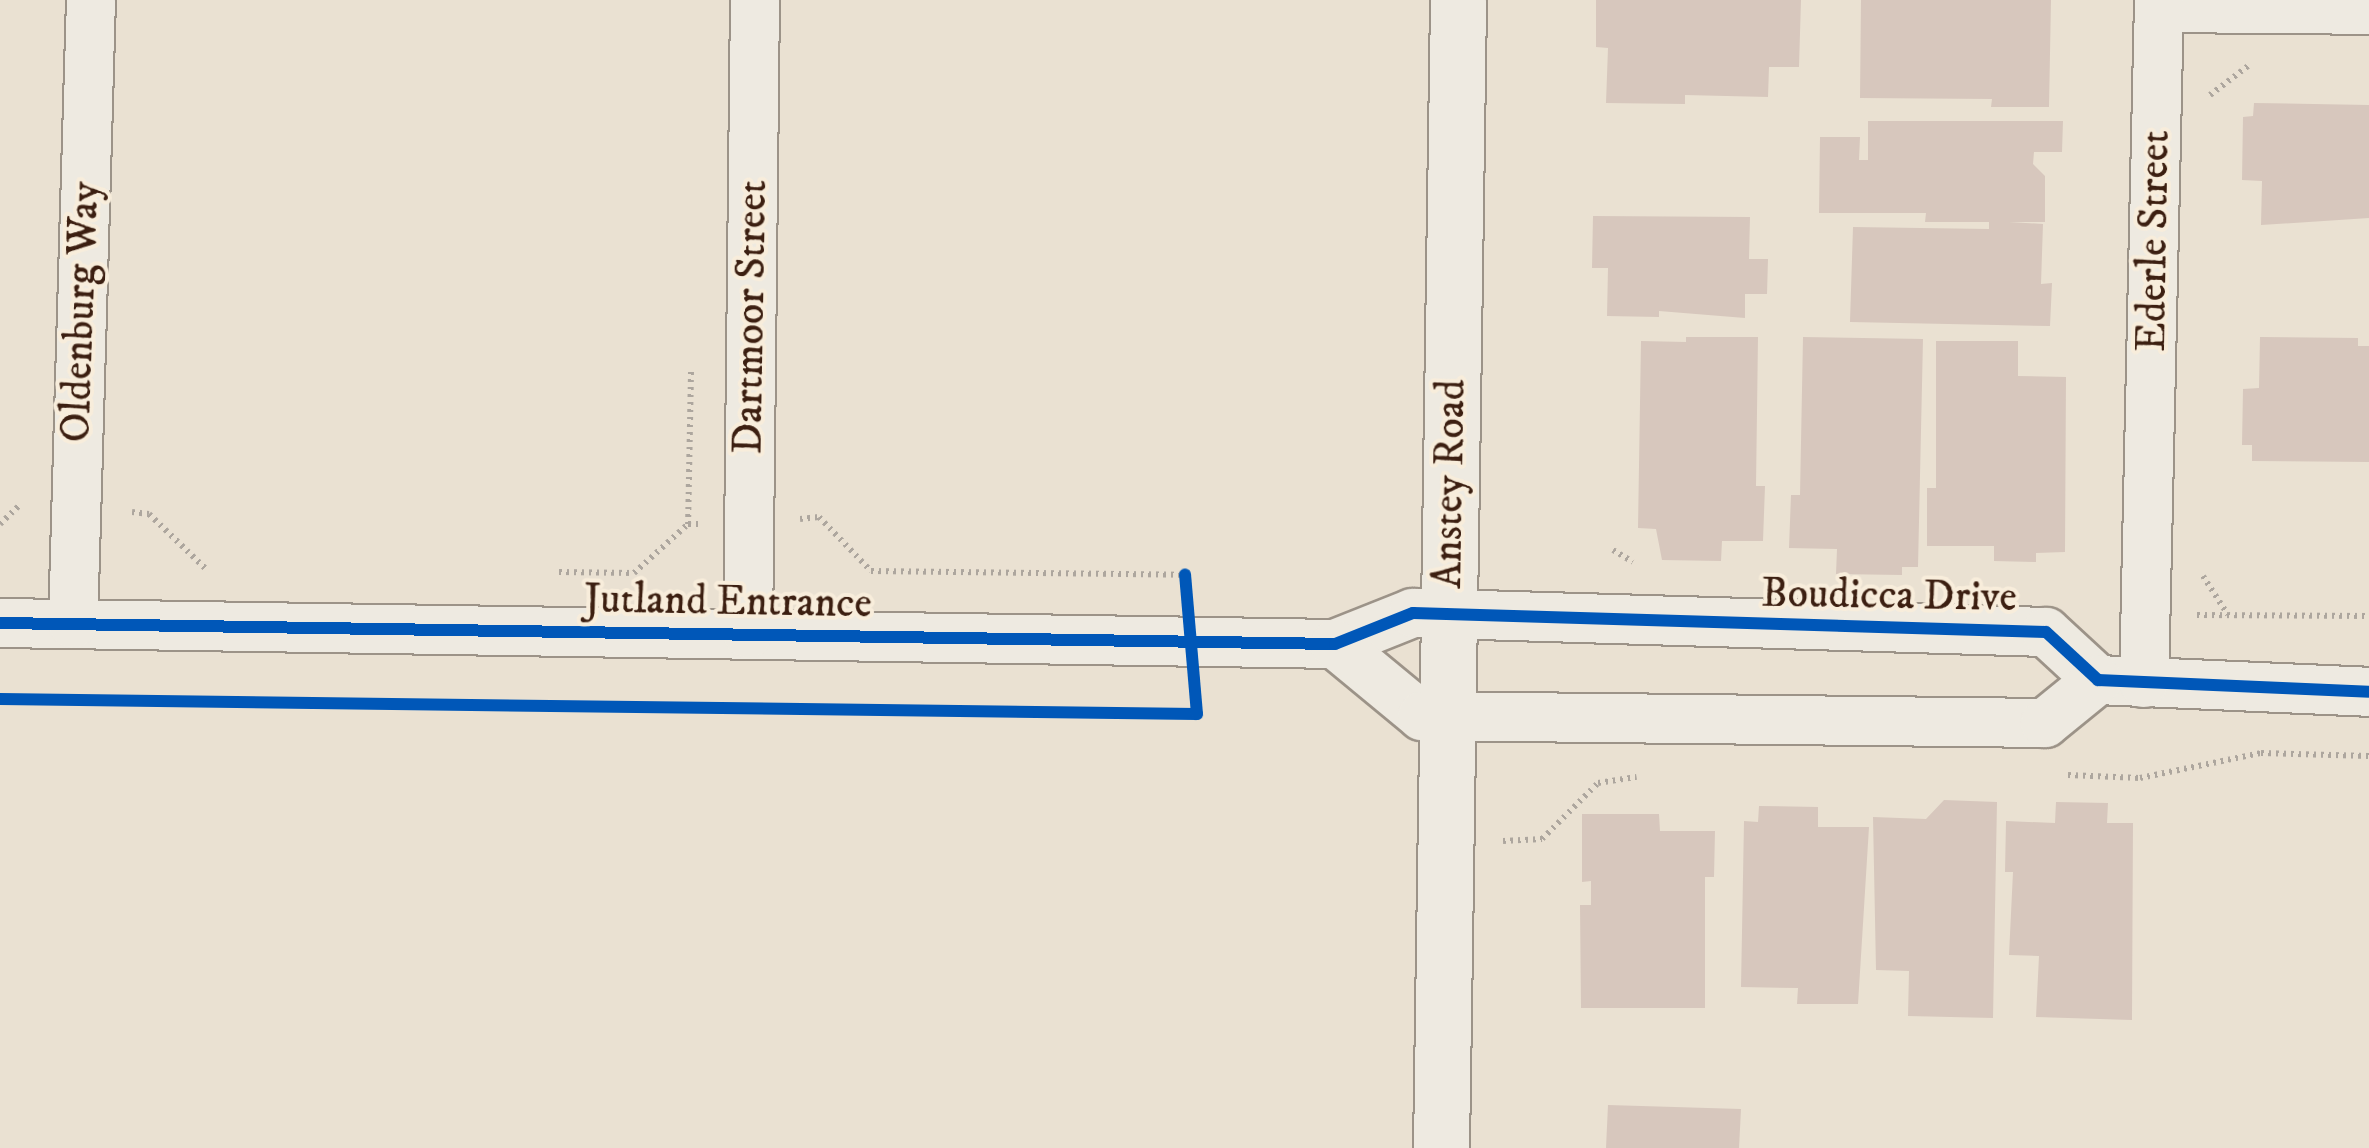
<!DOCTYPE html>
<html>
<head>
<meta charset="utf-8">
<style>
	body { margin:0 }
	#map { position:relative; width:2369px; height:1148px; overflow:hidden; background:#eae1d2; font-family:"IM FELL DW Pica",serif }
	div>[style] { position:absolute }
	.building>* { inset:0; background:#d7c7bd }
	.path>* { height:6px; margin-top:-3px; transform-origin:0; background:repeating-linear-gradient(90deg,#ada69e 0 2.5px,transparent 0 7.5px) }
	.roads { filter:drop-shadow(2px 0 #9c9388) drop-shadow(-2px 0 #9c9388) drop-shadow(0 2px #9c9388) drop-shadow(0 -2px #9c9388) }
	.minor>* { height:48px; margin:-24px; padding:0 24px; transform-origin:24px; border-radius:24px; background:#eeeae1 }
	.tertiary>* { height:55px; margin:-27.5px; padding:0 27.5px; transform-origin:27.5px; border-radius:27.5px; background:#eeeae1 }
	.cycleway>* { height:12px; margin:-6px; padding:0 6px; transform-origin:6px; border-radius:6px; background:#0057b8 }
	span { translate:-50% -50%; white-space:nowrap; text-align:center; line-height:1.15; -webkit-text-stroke:8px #f8eddb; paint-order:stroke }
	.street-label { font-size:42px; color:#3c1f11 }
</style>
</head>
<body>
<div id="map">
	<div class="building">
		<div style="clip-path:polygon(1596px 0,1801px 0,1799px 67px,1769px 67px,1768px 97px,1685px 95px,1685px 104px,1606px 103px,1608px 48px,1596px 47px)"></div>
		<div style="clip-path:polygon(1861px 0,2051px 0,2049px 107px,1991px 107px,1992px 99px,1860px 98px)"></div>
		<div style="clip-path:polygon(2254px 103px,2369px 105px,2369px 218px,2261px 225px,2262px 181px,2242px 180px,2243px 117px,2253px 116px)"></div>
		<div style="clip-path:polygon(1868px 121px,2063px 121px,2062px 152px,2034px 152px,2033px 164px,2045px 176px,2045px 222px,2009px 222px,2043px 224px,2041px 284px,2052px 283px,2050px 326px,1850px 322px,1853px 227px,1989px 229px,1989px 222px,1925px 222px,1926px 213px,1819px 213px,1820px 137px,1860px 137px,1859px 160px,1868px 160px)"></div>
		<div style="clip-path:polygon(1593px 216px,1750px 217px,1749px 259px,1768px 259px,1767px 294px,1745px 294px,1745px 318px,1659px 311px,1659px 317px,1607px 316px,1608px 268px,1592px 268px)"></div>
		<div style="clip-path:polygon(1686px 337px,1758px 337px,1756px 486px,1765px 486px,1763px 541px,1722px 541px,1721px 561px,1662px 560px,1656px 529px,1638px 528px,1641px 341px,1686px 342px)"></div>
		<div style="clip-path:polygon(1803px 337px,1923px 339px,1918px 567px,1902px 567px,1902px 575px,1836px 574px,1837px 549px,1789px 548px,1791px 495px,1800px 495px)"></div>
		<div style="clip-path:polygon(2260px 337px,2358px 338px,2358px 346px,2369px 346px,2369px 462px,2252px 461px,2252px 445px,2242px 445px,2243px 389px,2259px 388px)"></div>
		<div style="clip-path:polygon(1936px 341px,2018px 341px,2018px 376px,2066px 377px,2065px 552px,2036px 553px,2036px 562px,1994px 561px,1994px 546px,1927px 546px,1927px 488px,1936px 488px)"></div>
		<div style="clip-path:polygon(1944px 800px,1997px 802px,1993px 1018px,1908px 1016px,1909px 971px,1876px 970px,1873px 817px,1926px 819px)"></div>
		<div style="clip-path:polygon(2056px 802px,2108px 803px,2107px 823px,2133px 823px,2132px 1020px,2036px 1017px,2039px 956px,2009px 955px,2013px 872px,2005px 872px,2006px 821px,2055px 823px)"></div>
		<div style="clip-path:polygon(1759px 806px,1818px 807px,1818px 827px,1869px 827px,1858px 1004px,1797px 1004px,1798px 988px,1741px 987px,1744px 821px,1758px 822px)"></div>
		<div style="clip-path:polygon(1582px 814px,1659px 814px,1660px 831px,1715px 831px,1714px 877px,1705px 877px,1705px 1008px,1581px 1008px,1580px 905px,1591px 905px,1591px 881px,1582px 882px)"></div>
		<div style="clip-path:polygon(1608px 1105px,1741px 1109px,1739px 1148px,1606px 1148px)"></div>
	</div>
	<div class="path">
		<div style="left:2210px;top:95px;width:48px;rotate:-37.3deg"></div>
		<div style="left:691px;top:372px;width:152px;rotate:91.1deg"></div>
		<div style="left:688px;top:524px;width:10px"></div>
		<div style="left:132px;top:512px;width:17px;rotate:7deg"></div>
		<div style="left:149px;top:514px;width:81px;rotate:44deg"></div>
		<div style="left:800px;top:519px;width:19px;rotate:-6deg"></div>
		<div style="left:819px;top:517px;width:75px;rotate:46.1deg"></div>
		<div style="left:871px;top:571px;width:314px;rotate:0.7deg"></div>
		<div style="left:0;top:524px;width:29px;rotate:-44deg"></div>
		<div style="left:1613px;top:550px;width:23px;rotate:31deg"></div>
		<div style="left:559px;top:572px;width:75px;rotate:0.8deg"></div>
		<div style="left:634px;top:573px;width:73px;rotate:-42.2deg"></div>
		<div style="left:2203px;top:576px;width:46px;rotate:57.3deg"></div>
		<div style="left:2197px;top:615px;width:172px;rotate:0.3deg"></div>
		<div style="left:2068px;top:775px;width:72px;rotate:2.4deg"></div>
		<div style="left:2140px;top:778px;width:124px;rotate:-11.7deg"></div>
		<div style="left:2261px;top:753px;width:108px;rotate:1.6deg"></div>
		<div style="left:1503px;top:841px;width:39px;rotate:-3deg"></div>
		<div style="left:1542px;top:839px;width:79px;rotate:-45deg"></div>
		<div style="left:1598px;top:783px;width:39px;rotate:-9deg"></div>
	</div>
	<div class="roads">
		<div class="minor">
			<div style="left:2159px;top:8px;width:210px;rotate:0.5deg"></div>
			<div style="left:0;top:623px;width:1335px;rotate:0.9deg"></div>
			<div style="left:1335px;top:644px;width:84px;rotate:-21.7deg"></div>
			<div style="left:1413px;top:613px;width:633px;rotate:1.72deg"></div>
			<div style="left:2046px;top:632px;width:71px;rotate:42.7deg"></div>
			<div style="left:2098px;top:680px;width:271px;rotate:2.5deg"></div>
			<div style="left:73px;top:624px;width:624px;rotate:-88.35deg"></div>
			<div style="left:748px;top:634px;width:634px;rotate:-89.37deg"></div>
			<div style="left:1335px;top:644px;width:113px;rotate:39.6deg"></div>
			<div style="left:1422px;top:716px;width:623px;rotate:0.64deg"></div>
			<div style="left:2045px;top:723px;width:68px;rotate:-39.1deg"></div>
			<div style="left:2144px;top:683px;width:683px;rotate:-88.74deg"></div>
		</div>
		<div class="tertiary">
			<div style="left:1441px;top:1148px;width:1148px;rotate:-89.15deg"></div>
		</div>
	</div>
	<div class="cycleway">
		<div style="left:0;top:623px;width:1335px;rotate:0.9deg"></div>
		<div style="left:1335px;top:644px;width:84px;rotate:-21.7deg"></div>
		<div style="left:1413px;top:613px;width:633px;rotate:1.72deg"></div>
		<div style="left:2046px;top:632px;width:71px;rotate:42.7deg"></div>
		<div style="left:2098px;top:680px;width:271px;rotate:2.5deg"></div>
		<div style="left:0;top:699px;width:1197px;rotate:0.72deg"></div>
		<div style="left:1197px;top:714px;width:140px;rotate:-94.9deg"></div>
	</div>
	<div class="street-label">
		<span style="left:2154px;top:241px;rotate:-89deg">Ederle Street</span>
		<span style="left:81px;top:312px;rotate:-88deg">Oldenburg Way</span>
		<span style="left:751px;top:317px;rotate:-89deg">Dartmoor Street</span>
		<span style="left:1450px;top:484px;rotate:-89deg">Anstey Road</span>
		<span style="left:1889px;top:596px;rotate:1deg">Boudicca Drive</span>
		<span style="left:728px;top:602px;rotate:1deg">Jutland Entrance</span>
	</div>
</div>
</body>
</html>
